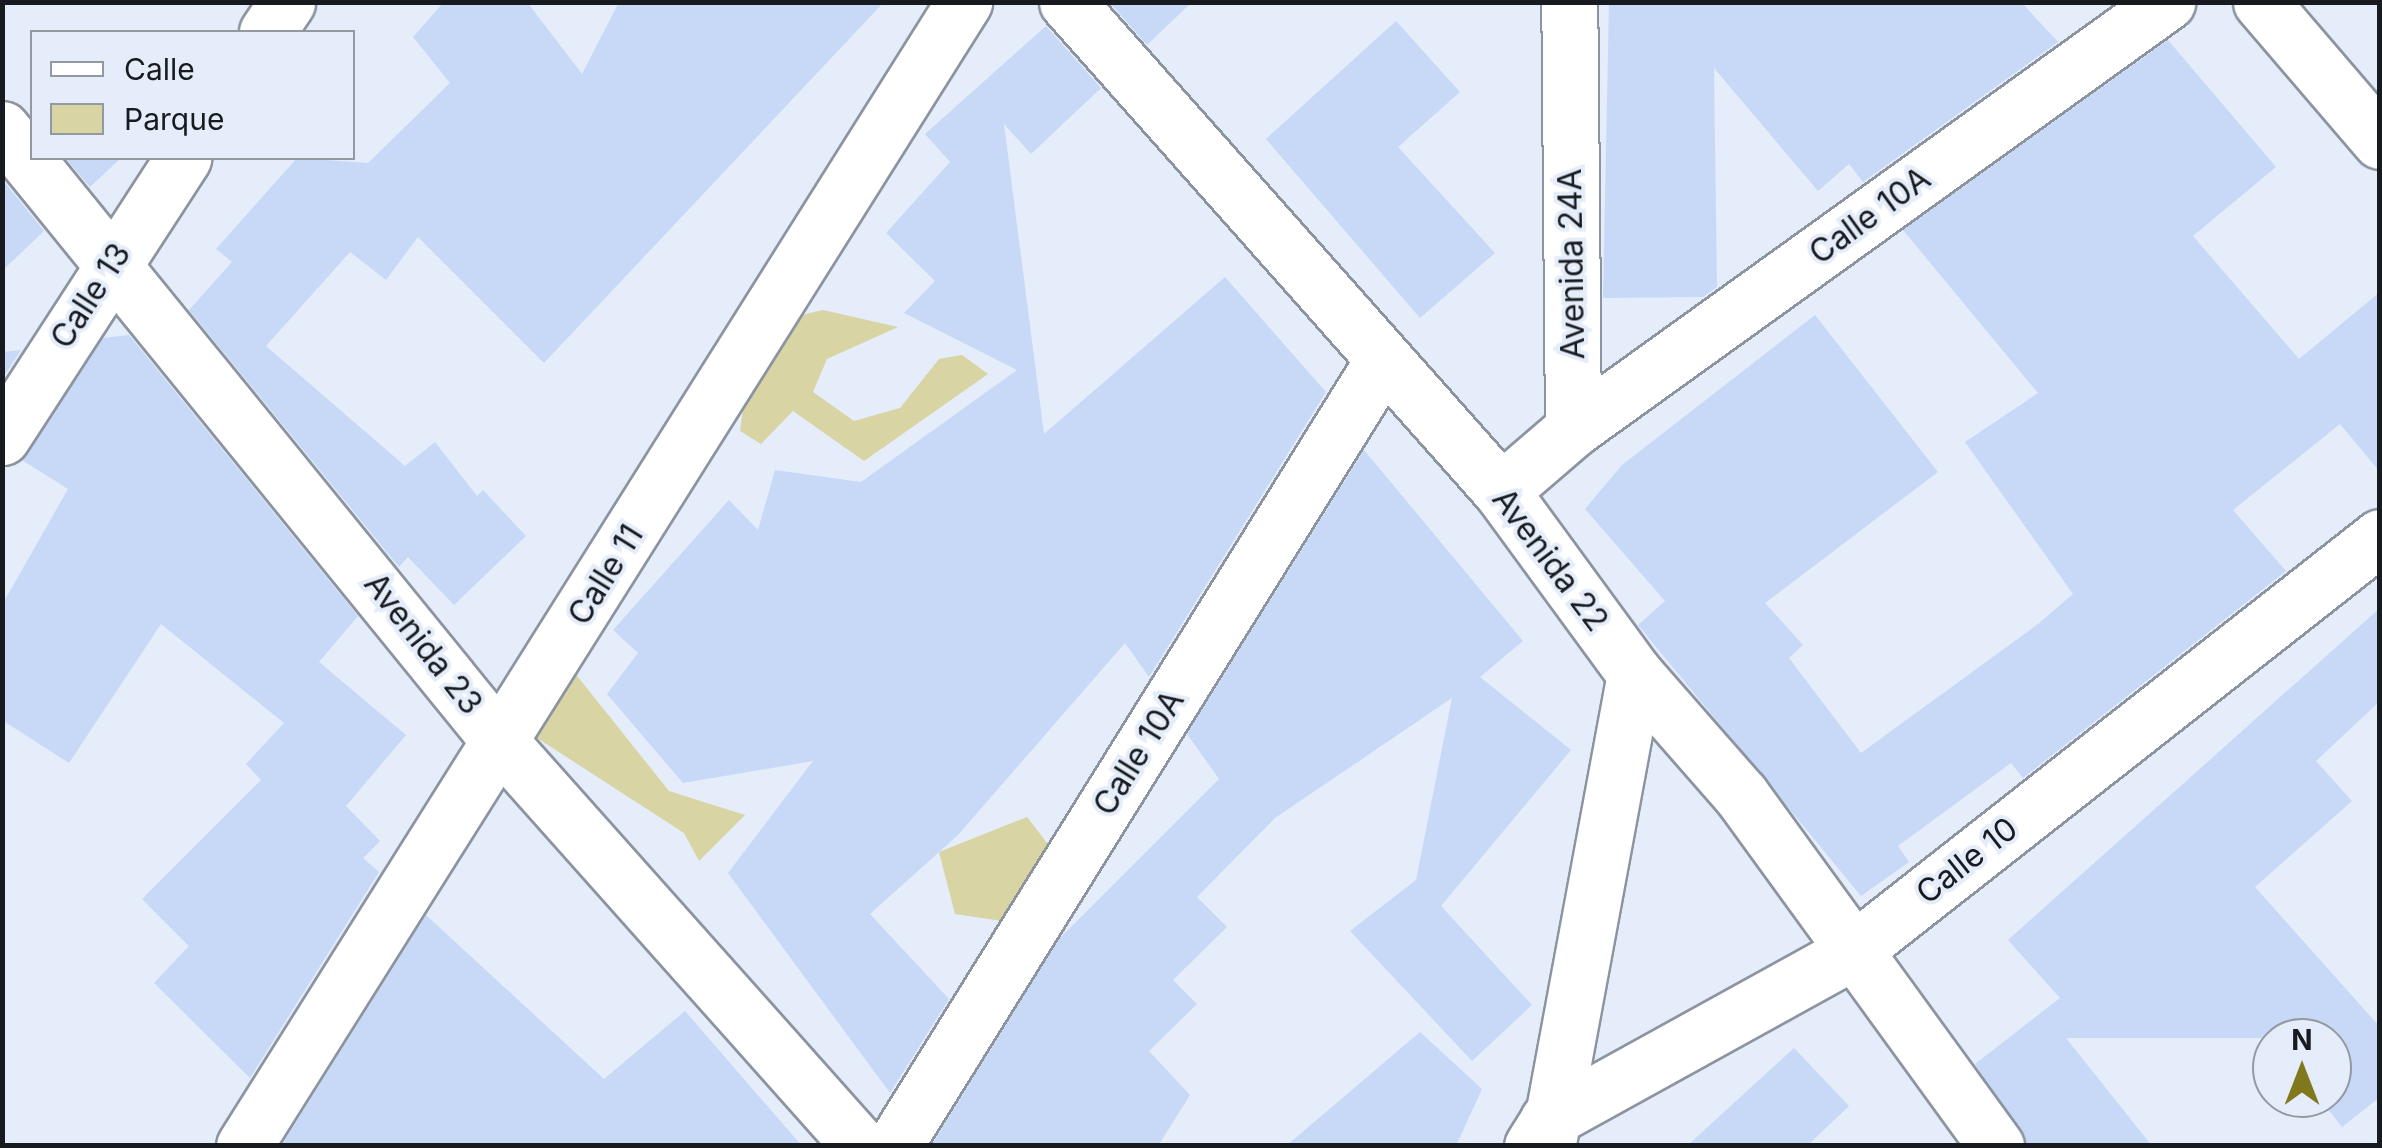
<!DOCTYPE html>
<html>
<head>
<meta charset="utf-8">
<style>
	body { margin:0 }
	#map { position:relative; width:2382px; height:1148px; overflow:hidden; background:#e4edf9; font-family:Inter,sans-serif }
	div>[style] { position:absolute }
	.green>* { inset:0; background:#d8d4a4 }
	.building>* { inset:0; background:#c7d9f7 }
	.roads { filter:drop-shadow(2px 0 #8c94a0) drop-shadow(-2px 0 #8c94a0) drop-shadow(0 2px #8c94a0) drop-shadow(0 -2px #8c94a0) }
	.minor>* { height:55px; margin:-27.5px; padding:0 27.5px; transform-origin:27.5px; border-radius:27.5px; background:#fff }
	span { translate:-50% -50%; white-space:nowrap; text-align:center; line-height:1.15; -webkit-text-stroke:8px #e4edf9; paint-order:stroke }
	.street-label { font-size:32px; color:#171a1e }
	.frame { position:absolute; inset:0; border:5px solid #171a1e; pointer-events:none }
	.legend { position:absolute; left:30px; top:30px; width:325px; height:130px; box-sizing:border-box; background:#e4edf9; border:2px solid #9299a1; margin:0; padding:12px 18px; list-style:none; font-size:30px; color:#171a1e }
	.legend li { display:flex; align-items:center; gap:20px; height:50px }
	.legend b { width:50px; border:2px solid #9299a1 }
	.north { position:absolute; left:2252px; top:1018px; width:100px; height:100px; box-sizing:border-box; background:#e4edf9; border:2px solid #9299a1; border-radius:50%; rotate:0deg; font-size:28px; font-weight:700; line-height:40px; text-align:center; color:#171a1e }
	.north::after { content:''; display:block; margin:auto; width:35px; height:45px; background:#80781c; clip-path:polygon(50% 0,100% 100%,50% 72%,0 100%) }
</style>
</head>
<body>
<div id="map">
	<div class="green">
		<div style="clip-path:polygon(823px 310px,898px 327px,827px 359px,813px 392px,854px 421px,900px 408px,939px 359px,962px 355px,988px 374px,864px 461px,793px 411px,761px 444px,740px 431px,744px 401px,789px 318px)"></div>
		<div style="clip-path:polygon(574px 672px,669px 791px,745px 815px,699px 861px,684px 833px,531px 734px)"></div>
		<div style="clip-path:polygon(1027px 817px,1057px 856px,1009px 922px,955px 914px,939px 852px)"></div>
	</div>
	<div class="building">
		<div style="clip-path:polygon(444px 2px,527px 2px,582px 74px,619px 2px,884px 2px,544px 363px,418px 237px,386px 280px,350px 252px,266px 346px,405px 466px,435px 442px,477px 496px,483px 490px,526px 536px,454px 605px,408px 557px,399px 567px,189px 310px,232px 262px,216px 249px,297px 158px,368px 163px,450px 83px,413px 37px)"></div>
		<div style="clip-path:polygon(1109px 2px,1192px 2px,1147px 45px)"></div>
		<div style="clip-path:polygon(1609px 2px,2021px 2px,2058px 42px,1863px 182px,1849px 164px,1818px 191px,1714px 68px,1717px 287px,1703px 297px,1603px 298px)"></div>
		<div style="clip-path:polygon(1396px 21px,1460px 92px,1398px 147px,1495px 253px,1420px 318px,1266px 139px)"></div>
		<div style="clip-path:polygon(1046px 26px,1101px 88px,1031px 154px,1004px 124px,1044px 434px,1225px 277px,1326px 392px,1149px 677px,1125px 643px,958px 835px,870px 914px,949px 999px,890px 1093px,728px 873px,813px 761px,683px 783px,607px 694px,638px 653px,613px 630px,729px 500px,758px 530px,775px 470px,861px 482px,1017px 370px,904px 313px,935px 281px,886px 233px,950px 162px,925px 134px)"></div>
		<div style="clip-path:polygon(2168px 40px,2276px 167px,2193px 236px,2299px 359px,2380px 292px,2380px 472px,2340px 424px,2233px 510px,2286px 571px,2023px 778px,2011px 763px,1898px 846px,1909px 862px,1861px 896px,1638px 625px,1665px 601px,1585px 509px,1622px 465px,1815px 315px,1938px 472px,1765px 603px,1803px 645px,1789px 658px,1861px 753px,2038px 624px,2073px 594px,1965px 442px,2038px 393px,1903px 230px)"></div>
		<div style="clip-path:polygon(65px 158px,121px 158px,90px 187px)"></div>
		<div style="clip-path:polygon(2px 179px,44px 231px,2px 271px)"></div>
		<div style="clip-path:polygon(129px 335px,358px 616px,319px 662px,406px 735px,346px 806px,380px 841px,363px 858px,379px 872px,250px 1078px,154px 983px,189px 946px,142px 899px,261px 780px,246px 764px,284px 723px,161px 624px,69px 763px,2px 720px,2px 605px,68px 489px,22px 460px,103px 338px)"></div>
		<div style="clip-path:polygon(21px 350px,2px 379px,2px 352px)"></div>
		<div style="clip-path:polygon(1364px 450px,1523px 641px,1480px 677px,1571px 750px,1441px 906px,1532px 1005px,1472px 1061px,1350px 931px,1416px 880px,1452px 698px,1275px 818px,1197px 897px,1227px 927px,1173px 980px,1197px 1004px,1149px 1051px,1190px 1095px,1158px 1146px,931px 1146px,1059px 939px,1219px 779px,1187px 734px)"></div>
		<div style="clip-path:polygon(2380px 608px,2380px 701px,2316px 761px,2352px 801px,2255px 887px,2380px 1027px,2380px 1097px,2342px 1127px,2319px 1098px,2332px 1098px,2332px 1038px,2066px 1038px,2152px 1146px,2027px 1146px,1975px 1064px,2060px 998px,2008px 940px)"></div>
		<div style="clip-path:polygon(426px 915px,604px 1079px,685px 1011px,802px 1146px,281px 1146px)"></div>
		<div style="clip-path:polygon(1420px 1032px,1482px 1089px,1456px 1146px,1286px 1146px)"></div>
		<div style="clip-path:polygon(1794px 1048px,1849px 1106px,1807px 1146px,1687px 1146px)"></div>
	</div>
	<div class="roads">
		<div class="minor">
			<div style="left:1067px;top:2px;width:654px;rotate:48.41deg"></div>
			<div style="left:1501px;top:491px;width:227px;rotate:53.8deg"></div>
			<div style="left:1635px;top:674px;width:161px;rotate:48.8deg"></div>
			<div style="left:1741px;top:795px;width:434px;rotate:54deg"></div>
			<div style="left:2261px;top:2px;width:183px;rotate:49.4deg"></div>
			<div style="left:267px;top:32px;width:36px;rotate:-56deg"></div>
			<div style="left:2px;top:129px;width:791px;rotate:50.9deg"></div>
			<div style="left:501px;top:743px;width:540px;rotate:48.3deg"></div>
			<div style="left:1573px;top:429px;width:732px;rotate:-35.71deg"></div>
			<div style="left:2px;top:437px;width:333px;rotate:-57deg"></div>
			<div style="left:1501px;top:491px;width:95px;rotate:-40.7deg"></div>
			<div style="left:1573px;top:429px;width:427px;rotate:-90.5deg"></div>
			<div style="left:1548px;top:1143px;width:477px;rotate:-79.5deg"></div>
			<div style="left:244px;top:1146px;width:1352px;rotate:-57.81deg"></div>
			<div style="left:894px;top:1146px;width:926px;rotate:-58.11deg"></div>
			<div style="left:1532px;top:1146px;width:31px;rotate:-58deg"></div>
			<div style="left:1548px;top:1120px;width:344px;rotate:-28.9deg"></div>
			<div style="left:1849px;top:954px;width:675px;rotate:-38.14deg"></div>
		</div>
	</div>
	<div class="street-label">
		<span style="left:1870px;top:216px;rotate:-36deg">Calle 10A</span>
		<span style="left:1572px;top:264px;rotate:-91deg">Avenida 24A</span>
		<span style="left:91px;top:296px;rotate:-57deg">Calle 13</span>
		<span style="left:1550px;top:560px;rotate:53deg">Avenida 22</span>
		<span style="left:606px;top:575px;rotate:-58deg">Calle 11</span>
		<span style="left:423px;top:644px;rotate:52deg">Avenida 23</span>
		<span style="left:1139px;top:753px;rotate:-58deg">Calle 10A</span>
		<span style="left:1967px;top:861px;rotate:-38deg">Calle 10</span>
	</div>
	<div class="frame"></div>
	<ul class="legend">
	<li><b style="height:12px;background:#fff"></b>Calle</li>
	<li><b style="height:28px;background:#d8d4a4"></b>Parque</li>
	</ul>
	<div class="north">N</div>
</div>
</body>
</html>
